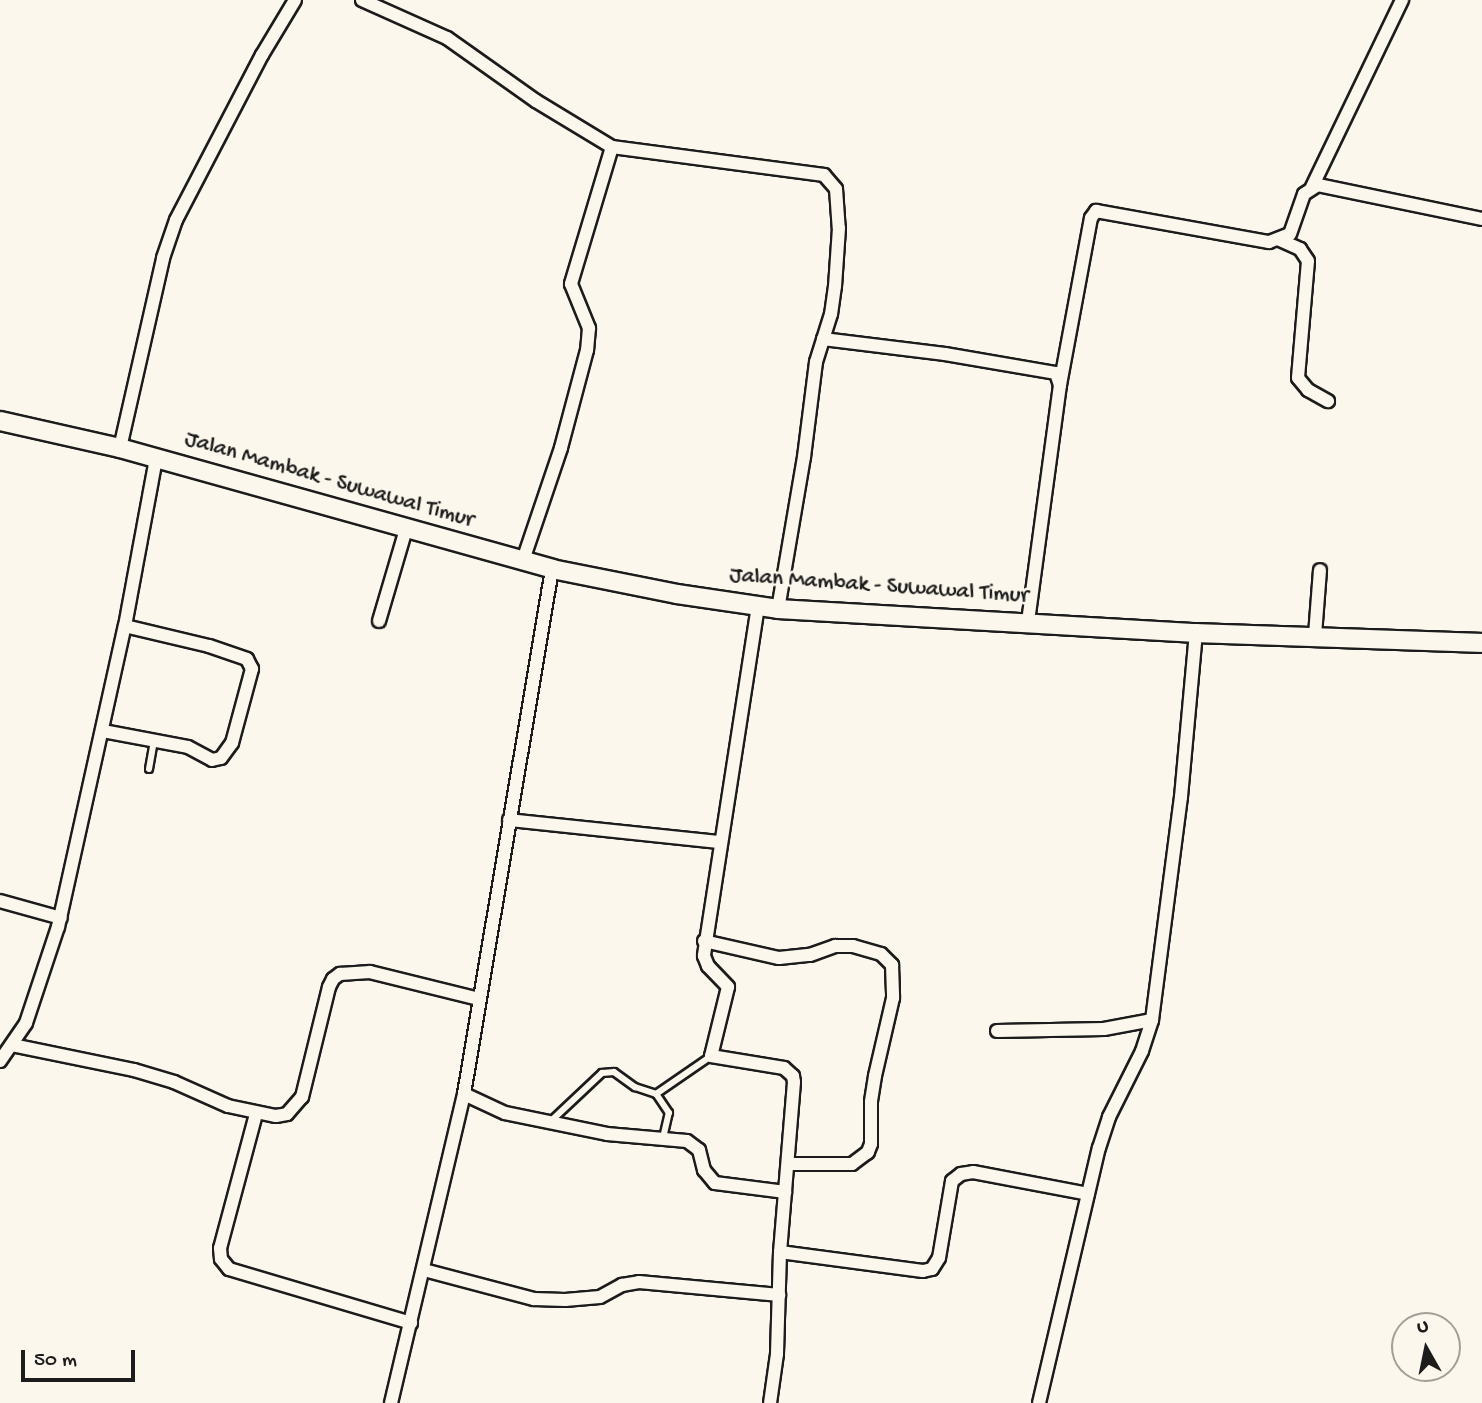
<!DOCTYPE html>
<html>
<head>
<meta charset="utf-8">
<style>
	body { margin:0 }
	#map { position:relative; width:1482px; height:1403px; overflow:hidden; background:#fbf7ec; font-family:"Gochi Hand",sans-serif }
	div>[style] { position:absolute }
	.roads { filter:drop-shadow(2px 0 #1c1c1c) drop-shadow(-2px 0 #1c1c1c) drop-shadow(0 2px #1c1c1c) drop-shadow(0 -2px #1c1c1c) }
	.lane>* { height:6px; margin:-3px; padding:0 3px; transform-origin:3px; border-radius:3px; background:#fbf7ec }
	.street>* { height:12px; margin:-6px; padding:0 6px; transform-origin:6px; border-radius:6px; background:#fbf7ec }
	.secondary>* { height:18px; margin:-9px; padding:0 9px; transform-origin:9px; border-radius:9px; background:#fbf7ec }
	span { translate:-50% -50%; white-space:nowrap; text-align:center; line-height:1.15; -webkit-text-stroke:5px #fbf7ec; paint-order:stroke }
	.street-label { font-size:23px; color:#1c1c1c }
	.north { position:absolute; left:1391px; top:1312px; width:70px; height:70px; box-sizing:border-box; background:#fbf7ec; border:2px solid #a29f99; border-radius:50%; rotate:351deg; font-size:19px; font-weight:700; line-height:28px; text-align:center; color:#1c1c1c }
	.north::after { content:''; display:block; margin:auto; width:24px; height:32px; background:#1c1c1c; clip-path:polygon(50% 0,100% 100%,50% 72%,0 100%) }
	.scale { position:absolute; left:21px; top:1350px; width:114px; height:32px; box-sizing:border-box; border:4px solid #1c1c1c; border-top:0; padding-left:9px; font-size:21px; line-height:24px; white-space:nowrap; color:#1c1c1c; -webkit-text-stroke:5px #fbf7ec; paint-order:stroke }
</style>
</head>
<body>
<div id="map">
	<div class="roads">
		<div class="lane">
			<div style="left:149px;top:769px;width:28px;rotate:-80deg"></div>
			<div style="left:551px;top:1121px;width:70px;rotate:-43.3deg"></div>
			<div style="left:602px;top:1073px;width:12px;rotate:-5deg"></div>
			<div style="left:614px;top:1072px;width:26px;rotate:36deg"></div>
			<div style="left:635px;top:1087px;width:22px;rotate:18deg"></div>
			<div style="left:663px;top:1138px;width:26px;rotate:-77deg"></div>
			<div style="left:669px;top:1113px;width:23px;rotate:-124deg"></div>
			<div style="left:656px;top:1094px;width:67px;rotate:-34.6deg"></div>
		</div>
		<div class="street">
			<div style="left:362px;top:0;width:93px;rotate:24.1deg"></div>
			<div style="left:447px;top:38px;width:109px;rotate:35.3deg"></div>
			<div style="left:536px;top:101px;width:89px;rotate:31.2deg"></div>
			<div style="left:612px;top:147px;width:143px;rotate:106.7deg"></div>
			<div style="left:571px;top:284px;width:48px;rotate:67.8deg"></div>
			<div style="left:589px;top:328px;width:22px;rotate:95deg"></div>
			<div style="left:587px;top:350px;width:101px;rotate:104.9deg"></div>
			<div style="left:561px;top:448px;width:118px;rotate:108.7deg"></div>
			<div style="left:612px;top:147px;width:214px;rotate:7.5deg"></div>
			<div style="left:824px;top:175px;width:18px;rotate:49deg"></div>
			<div style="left:836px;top:189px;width:39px;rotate:86deg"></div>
			<div style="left:839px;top:228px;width:58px;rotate:93.9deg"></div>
			<div style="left:835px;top:286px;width:28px;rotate:98deg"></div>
			<div style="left:831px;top:314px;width:50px;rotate:107.4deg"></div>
			<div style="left:816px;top:362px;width:96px;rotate:97.2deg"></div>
			<div style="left:804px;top:457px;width:154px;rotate:99.7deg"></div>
			<div style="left:1312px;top:187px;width:208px;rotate:-64.3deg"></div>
			<div style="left:1280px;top:240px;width:22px;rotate:24deg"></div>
			<div style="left:1300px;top:249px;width:14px;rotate:56deg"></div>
			<div style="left:1308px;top:261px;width:117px;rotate:94.9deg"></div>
			<div style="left:1298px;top:378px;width:16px;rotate:50deg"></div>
			<div style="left:1308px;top:390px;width:23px;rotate:29deg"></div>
			<div style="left:823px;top:339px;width:123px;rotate:7deg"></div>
			<div style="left:945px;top:354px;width:113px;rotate:9.7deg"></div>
			<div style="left:1056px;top:373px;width:13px;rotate:72deg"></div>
			<div style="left:1060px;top:385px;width:239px;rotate:97.7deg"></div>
			<div style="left:1060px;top:385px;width:170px;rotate:-79.5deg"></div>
			<div style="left:1091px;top:218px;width:9px;rotate:-54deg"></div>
			<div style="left:1096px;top:211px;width:176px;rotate:10.2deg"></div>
			<div style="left:1269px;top:242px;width:22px;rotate:-21deg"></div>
			<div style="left:1290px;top:234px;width:42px;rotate:-70.7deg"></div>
			<div style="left:1304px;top:194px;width:17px;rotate:-33deg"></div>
			<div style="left:1318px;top:185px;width:167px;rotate:11.7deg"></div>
			<div style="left:120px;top:448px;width:195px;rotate:-77.2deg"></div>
			<div style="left:163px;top:258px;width:40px;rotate:-71.1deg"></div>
			<div style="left:176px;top:220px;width:186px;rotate:-62.5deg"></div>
			<div style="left:262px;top:55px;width:64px;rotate:-59deg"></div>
			<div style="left:758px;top:606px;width:354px;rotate:98.8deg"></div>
			<div style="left:704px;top:956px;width:11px;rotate:68deg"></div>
			<div style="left:708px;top:966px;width:29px;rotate:46deg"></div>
			<div style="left:728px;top:987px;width:71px;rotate:103.8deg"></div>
			<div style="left:711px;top:1056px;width:74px;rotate:9.3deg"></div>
			<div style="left:784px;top:1068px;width:12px;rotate:42deg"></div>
			<div style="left:793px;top:1076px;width:6px;rotate:81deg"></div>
			<div style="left:794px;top:1082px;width:171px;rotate:94.7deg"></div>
			<div style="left:780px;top:1252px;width:102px;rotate:91.7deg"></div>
			<div style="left:777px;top:1354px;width:49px;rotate:98.1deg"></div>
			<div style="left:379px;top:621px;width:96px;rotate:-73.6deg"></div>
			<div style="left:1315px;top:635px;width:65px;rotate:-85.6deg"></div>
			<div style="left:103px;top:731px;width:86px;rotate:10.7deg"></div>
			<div style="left:188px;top:747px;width:27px;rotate:28deg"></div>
			<div style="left:212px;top:760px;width:9px;rotate:-13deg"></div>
			<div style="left:221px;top:758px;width:19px;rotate:-54deg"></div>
			<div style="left:232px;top:743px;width:77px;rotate:-74.9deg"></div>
			<div style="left:252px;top:669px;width:11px;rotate:-117deg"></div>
			<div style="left:247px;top:659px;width:40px;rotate:-161.1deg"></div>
			<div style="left:209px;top:646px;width:86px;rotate:-166.6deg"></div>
			<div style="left:509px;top:820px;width:212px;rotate:6deg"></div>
			<div style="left:0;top:901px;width:63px;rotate:15.6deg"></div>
			<div style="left:704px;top:941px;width:77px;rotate:12.8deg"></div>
			<div style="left:779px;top:958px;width:31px;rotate:-6deg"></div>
			<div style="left:810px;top:955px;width:27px;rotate:-20deg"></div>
			<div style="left:835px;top:946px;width:18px"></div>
			<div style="left:853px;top:946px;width:29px;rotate:16deg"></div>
			<div style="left:881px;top:954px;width:16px;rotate:45deg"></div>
			<div style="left:892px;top:965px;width:33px;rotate:88deg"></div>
			<div style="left:893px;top:998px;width:80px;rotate:103deg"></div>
			<div style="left:875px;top:1076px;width:26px;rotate:99deg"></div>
			<div style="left:871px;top:1102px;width:42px;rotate:90deg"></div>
			<div style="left:871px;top:1144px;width:9px;rotate:111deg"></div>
			<div style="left:868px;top:1152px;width:20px;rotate:143deg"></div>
			<div style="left:852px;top:1164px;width:64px;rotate:180deg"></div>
			<div style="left:997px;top:1031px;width:107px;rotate:-1.1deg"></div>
			<div style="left:1104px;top:1029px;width:49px;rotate:-10.6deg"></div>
			<div style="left:12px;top:1045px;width:125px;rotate:11.6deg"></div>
			<div style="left:134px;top:1070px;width:42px;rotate:16.7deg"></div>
			<div style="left:174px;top:1082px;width:59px;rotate:24deg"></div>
			<div style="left:228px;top:1106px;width:49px;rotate:11.8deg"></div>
			<div style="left:276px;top:1116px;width:11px;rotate:-10deg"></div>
			<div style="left:287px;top:1114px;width:23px;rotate:-49deg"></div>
			<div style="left:302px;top:1097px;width:113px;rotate:-76.2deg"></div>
			<div style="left:329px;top:987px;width:9px;rotate:-63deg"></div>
			<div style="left:333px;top:979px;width:9px;rotate:-36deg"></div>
			<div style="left:340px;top:974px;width:30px;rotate:-4deg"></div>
			<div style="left:370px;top:972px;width:112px;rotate:13.9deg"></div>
			<div style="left:0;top:1061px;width:46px;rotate:-55.6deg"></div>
			<div style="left:26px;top:1023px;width:101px;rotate:-71.6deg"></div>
			<div style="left:58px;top:927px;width:308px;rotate:-77.5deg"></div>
			<div style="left:125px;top:626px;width:171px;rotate:-79.5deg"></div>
			<div style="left:464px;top:1094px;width:45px;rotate:24.9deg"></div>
			<div style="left:505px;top:1113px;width:104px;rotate:11.6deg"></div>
			<div style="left:607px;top:1134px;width:80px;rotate:5deg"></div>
			<div style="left:687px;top:1141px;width:15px;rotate:37deg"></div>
			<div style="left:699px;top:1150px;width:21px;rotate:76deg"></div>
			<div style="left:704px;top:1170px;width:17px;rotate:50deg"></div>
			<div style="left:715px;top:1183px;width:71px;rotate:7.3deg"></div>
			<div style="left:256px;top:1114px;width:139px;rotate:105deg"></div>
			<div style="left:220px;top:1248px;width:11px;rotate:85deg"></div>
			<div style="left:221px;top:1259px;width:13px;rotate:51deg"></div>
			<div style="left:229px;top:1269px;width:190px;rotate:16.5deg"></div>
			<div style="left:780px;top:1252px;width:144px;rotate:7.6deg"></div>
			<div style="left:923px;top:1271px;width:9px;rotate:-13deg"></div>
			<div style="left:932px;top:1269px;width:13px;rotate:-58deg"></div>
			<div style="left:939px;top:1258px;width:78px;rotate:-80.4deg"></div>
			<div style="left:952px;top:1181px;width:11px;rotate:-38deg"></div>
			<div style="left:961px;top:1174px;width:12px;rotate:-9deg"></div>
			<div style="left:973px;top:1172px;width:117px;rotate:10.8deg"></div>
			<div style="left:424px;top:1270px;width:114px;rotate:14.8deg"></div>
			<div style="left:534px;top:1299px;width:31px;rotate:2deg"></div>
			<div style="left:565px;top:1300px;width:35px;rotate:-5deg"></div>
			<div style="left:600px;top:1297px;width:25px;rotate:-29deg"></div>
			<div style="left:622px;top:1285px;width:17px;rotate:-10deg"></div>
			<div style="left:639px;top:1282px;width:141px;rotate:5.3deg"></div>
			<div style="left:391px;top:1403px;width:318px;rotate:-76.7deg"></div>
			<div style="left:464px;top:1094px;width:532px;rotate:-80.48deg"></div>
			<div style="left:1039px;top:1403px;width:262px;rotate:-76.8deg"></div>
			<div style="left:1099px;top:1148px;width:33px;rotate:-72deg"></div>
			<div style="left:1109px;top:1117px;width:74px;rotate:-63.4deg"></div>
			<div style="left:1142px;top:1051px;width:33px;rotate:-72deg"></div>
			<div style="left:1152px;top:1020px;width:225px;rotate:-82.6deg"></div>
			<div style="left:1181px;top:797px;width:165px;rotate:-84.8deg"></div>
		</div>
		<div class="secondary">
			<div style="left:0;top:421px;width:123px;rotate:12.7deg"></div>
			<div style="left:120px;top:448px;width:449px;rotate:15.6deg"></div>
			<div style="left:552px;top:569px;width:127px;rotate:11.3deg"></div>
			<div style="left:677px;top:594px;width:102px;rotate:8.4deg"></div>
			<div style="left:778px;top:609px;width:419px;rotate:3.3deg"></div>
			<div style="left:1196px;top:633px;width:286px;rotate:2deg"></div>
		</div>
	</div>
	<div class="street-label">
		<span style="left:329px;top:481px;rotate:16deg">Jalan Mambak - Suwawal Timur</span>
		<span style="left:879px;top:587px;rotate:4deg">Jalan Mambak - Suwawal Timur</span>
	</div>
	<div class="north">U</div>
	<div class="scale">50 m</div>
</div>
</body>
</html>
